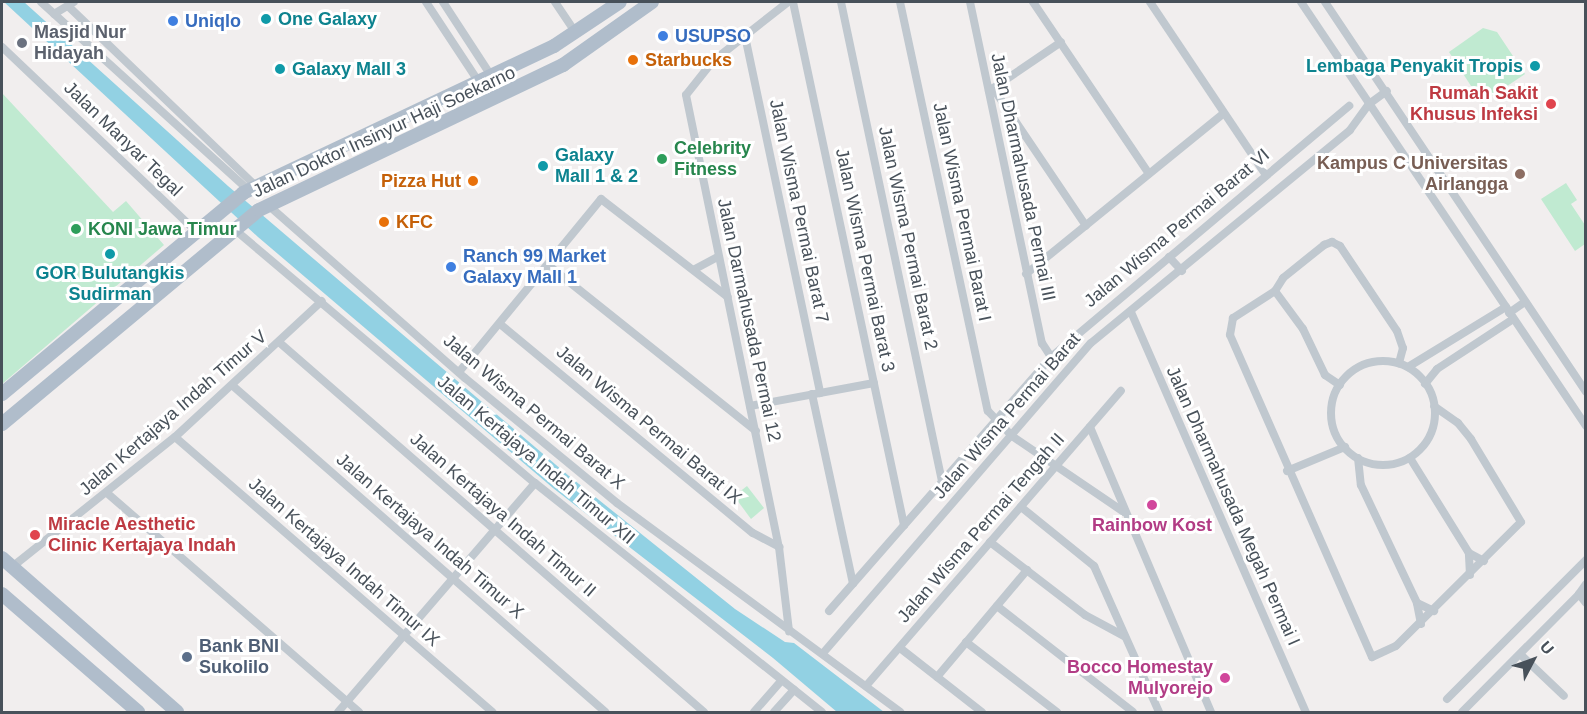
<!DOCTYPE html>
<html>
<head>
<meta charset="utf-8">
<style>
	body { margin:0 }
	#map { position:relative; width:1587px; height:714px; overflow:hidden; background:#f1eeee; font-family:Helvetica,sans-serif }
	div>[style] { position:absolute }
	.green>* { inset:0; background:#c0ead1 }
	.water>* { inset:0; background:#92d1e3 }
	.minor>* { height:8px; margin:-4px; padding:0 4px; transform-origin:4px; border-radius:4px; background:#c0c8cf }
	.minor>.ring { margin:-4px; padding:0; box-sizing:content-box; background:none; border:8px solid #c0c8cf; border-radius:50% }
	.primary>* { height:14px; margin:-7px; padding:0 7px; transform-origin:7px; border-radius:7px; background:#b0bdcb }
	.dots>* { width:16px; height:16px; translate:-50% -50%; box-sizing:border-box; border:3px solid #fff; border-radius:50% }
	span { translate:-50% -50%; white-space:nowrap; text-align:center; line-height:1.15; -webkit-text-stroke:6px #fff; paint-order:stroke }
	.culture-label { font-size:18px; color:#0d838f; font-weight:700 }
	.left { translate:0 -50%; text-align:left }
	.right { translate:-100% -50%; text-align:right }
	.shop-label { font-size:18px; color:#366cbe; font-weight:700 }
	.worship-label { font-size:18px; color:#5b616d; font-weight:700 }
	.food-label { font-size:18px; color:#c56008; font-weight:700 }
	.health-label { font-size:18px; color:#be3a42; font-weight:700 }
	.street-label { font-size:18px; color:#48515a }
	.leisure-label { font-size:18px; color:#27864d; font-weight:700 }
	.education-label { font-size:18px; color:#785e54; font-weight:700 }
	.hotel-label { font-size:18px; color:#b23c85; font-weight:700 }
	.service-label { font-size:18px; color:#4e5e75; font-weight:700 }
	.frame { position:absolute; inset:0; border:3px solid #48515a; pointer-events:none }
	.north { position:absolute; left:1503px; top:630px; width:60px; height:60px; -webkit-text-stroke:4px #fff; paint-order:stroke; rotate:49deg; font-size:16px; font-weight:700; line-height:24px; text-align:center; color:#48515a }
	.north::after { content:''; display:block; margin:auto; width:21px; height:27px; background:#48515a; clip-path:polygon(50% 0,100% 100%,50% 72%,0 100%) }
</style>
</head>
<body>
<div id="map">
	<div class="green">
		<div style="clip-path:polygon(1483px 28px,1497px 32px,1525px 74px,1482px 103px,1449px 52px)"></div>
		<div style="clip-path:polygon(2px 93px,113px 212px,126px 201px,164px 245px,2px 384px)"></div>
		<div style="clip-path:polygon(1566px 183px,1577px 200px,1571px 204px,1585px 225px,1585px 244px,1575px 251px,1541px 199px)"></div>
		<div style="clip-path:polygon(747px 486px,764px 508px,751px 519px,734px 496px)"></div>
	</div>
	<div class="water">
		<div style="clip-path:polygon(4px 2px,24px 2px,228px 186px,569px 476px,735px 609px,785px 642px,794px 643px,884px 712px,837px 712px,773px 658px,553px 488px,258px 237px)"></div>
	</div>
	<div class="minor">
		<div style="left:41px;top:2px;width:280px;rotate:42.2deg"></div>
		<div style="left:426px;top:2px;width:95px;rotate:56.6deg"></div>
		<div style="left:443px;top:2px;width:86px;rotate:56.9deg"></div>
		<div style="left:555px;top:2px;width:37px;rotate:56deg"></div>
		<div style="left:788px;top:2px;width:95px;rotate:141.8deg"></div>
		<div style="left:713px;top:61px;width:43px;rotate:128.5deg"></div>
		<div style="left:686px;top:95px;width:461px;rotate:78.4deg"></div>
		<div style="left:779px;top:547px;width:85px;rotate:83.2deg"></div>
		<div style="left:793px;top:2px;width:535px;rotate:78.02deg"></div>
		<div style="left:841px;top:2px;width:490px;rotate:78.1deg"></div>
		<div style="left:900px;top:2px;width:418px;rotate:77.9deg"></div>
		<div style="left:988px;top:411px;width:35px;rotate:46deg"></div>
		<div style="left:1012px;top:436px;width:135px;rotate:34.2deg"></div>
		<div style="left:970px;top:2px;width:349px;rotate:78.1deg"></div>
		<div style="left:1042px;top:343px;width:17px;rotate:57deg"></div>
		<div style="left:1033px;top:2px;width:207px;rotate:56deg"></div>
		<div style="left:1150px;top:2px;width:208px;rotate:56.2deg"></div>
		<div style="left:1301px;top:2px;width:511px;rotate:56.09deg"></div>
		<div style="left:1325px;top:2px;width:469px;rotate:56.2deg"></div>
		<div style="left:68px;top:6px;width:260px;rotate:43.8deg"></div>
		<div style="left:54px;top:14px;width:23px;rotate:-31deg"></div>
		<div style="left:745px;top:36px;width:365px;rotate:78.1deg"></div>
		<div style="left:2px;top:47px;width:267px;rotate:43.5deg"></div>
		<div style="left:993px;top:88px;width:166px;rotate:56deg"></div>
		<div style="left:989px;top:91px;width:87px;rotate:-34.2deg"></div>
		<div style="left:268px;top:205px;width:262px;rotate:41.3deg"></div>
		<div style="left:465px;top:378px;width:197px;rotate:39.4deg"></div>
		<div style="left:617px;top:503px;width:352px;rotate:36.4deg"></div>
		<div style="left:234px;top:229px;width:394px;rotate:40.2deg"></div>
		<div style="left:535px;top:483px;width:367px;rotate:38.6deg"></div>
		<div style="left:1169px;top:257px;width:19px;rotate:47deg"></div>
		<div style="left:548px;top:265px;width:266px;rotate:38.6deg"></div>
		<div style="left:695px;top:269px;width:26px;rotate:-28deg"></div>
		<div style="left:1026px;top:274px;width:255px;rotate:-39.1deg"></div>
		<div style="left:1275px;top:291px;width:50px;rotate:147.3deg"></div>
		<div style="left:1233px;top:318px;width:17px;rotate:100deg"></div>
		<div style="left:1230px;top:335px;width:352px;rotate:66.2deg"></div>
		<div style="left:1372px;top:657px;width:26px;rotate:-25deg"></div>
		<div style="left:1396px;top:646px;width:176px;rotate:-44.8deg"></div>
		<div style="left:1521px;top:522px;width:97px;rotate:-121.1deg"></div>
		<div style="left:1471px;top:439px;width:21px;rotate:-129deg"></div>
		<div style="left:1458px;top:423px;width:29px;rotate:-145deg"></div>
		<div style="left:1275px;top:291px;width:15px;rotate:-58deg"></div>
		<div style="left:1283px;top:278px;width:53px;rotate:-38.8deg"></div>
		<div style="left:1324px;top:245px;width:9px;rotate:-21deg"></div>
		<div style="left:1332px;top:242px;width:9px;rotate:27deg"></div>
		<div style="left:1340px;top:246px;width:102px;rotate:56.2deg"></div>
		<div style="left:1397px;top:331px;width:18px;rotate:71deg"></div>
		<div style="left:1403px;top:348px;width:16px;rotate:105deg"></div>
		<div style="left:1275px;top:291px;width:47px;rotate:53.6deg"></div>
		<div style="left:1303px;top:329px;width:51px;rotate:64.4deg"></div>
		<div style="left:1325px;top:375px;width:18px;rotate:34deg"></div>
		<div style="left:1131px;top:312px;width:437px;rotate:66.4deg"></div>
		<div style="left:1509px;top:313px;width:19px;rotate:-35deg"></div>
		<div style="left:500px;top:324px;width:328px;rotate:39.6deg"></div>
		<div style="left:753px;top:533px;width:30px;rotate:28deg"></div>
		<div style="left:280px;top:343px;width:562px;rotate:41.03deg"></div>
		<div class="ring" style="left:1331px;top:361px;width:96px;height:96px"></div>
		<div style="left:1408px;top:367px;width:115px;rotate:-31.5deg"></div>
		<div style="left:459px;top:372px;width:224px;rotate:-50.6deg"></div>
		<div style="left:601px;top:199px;width:160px;rotate:37.7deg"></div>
		<div style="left:1425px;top:384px;width:19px;rotate:-51deg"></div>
		<div style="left:1437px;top:369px;width:91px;rotate:-33.3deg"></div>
		<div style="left:233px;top:386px;width:495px;rotate:41.2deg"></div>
		<div style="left:812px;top:394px;width:194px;rotate:77.8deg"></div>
		<div style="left:750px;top:406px;width:126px;rotate:-10.5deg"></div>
		<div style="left:1090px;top:427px;width:310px;rotate:67deg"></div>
		<div style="left:175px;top:437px;width:420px;rotate:40.9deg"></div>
		<div style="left:1358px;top:458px;width:27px;rotate:84deg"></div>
		<div style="left:1361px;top:485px;width:131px;rotate:64.6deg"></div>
		<div style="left:1410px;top:458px;width:112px;rotate:58.2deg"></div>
		<div style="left:1287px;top:471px;width:63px;rotate:-22.5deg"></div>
		<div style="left:107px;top:493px;width:334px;rotate:41deg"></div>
		<div style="left:1021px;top:507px;width:94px;rotate:38.9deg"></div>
		<div style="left:1094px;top:566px;width:160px;rotate:66deg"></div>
		<div style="left:990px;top:542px;width:120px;rotate:37.5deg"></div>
		<div style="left:1085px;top:615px;width:44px;rotate:28.3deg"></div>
		<div style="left:12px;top:567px;width:208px;rotate:-38.6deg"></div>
		<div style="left:175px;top:437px;width:200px;rotate:-42.8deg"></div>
		<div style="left:1470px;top:575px;width:22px;rotate:-93deg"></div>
		<div style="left:1469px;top:553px;width:17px;rotate:28deg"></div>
		<div style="left:1586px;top:584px;width:12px;rotate:125deg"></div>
		<div style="left:1579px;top:594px;width:11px;rotate:52deg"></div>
		<div style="left:997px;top:606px;width:172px;rotate:37.9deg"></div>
		<div style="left:829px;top:611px;width:337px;rotate:-48.8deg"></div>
		<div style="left:1051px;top:357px;width:390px;rotate:-40.1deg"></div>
		<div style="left:1421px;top:624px;width:21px;rotate:-101deg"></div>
		<div style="left:1417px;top:603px;width:19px;rotate:25deg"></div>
		<div style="left:966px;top:642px;width:115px;rotate:37.6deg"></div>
		<div style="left:900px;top:648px;width:104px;rotate:38deg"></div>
		<div style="left:824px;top:652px;width:408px;rotate:-49.2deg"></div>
		<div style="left:1091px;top:343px;width:335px;rotate:-39.4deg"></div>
		<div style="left:1350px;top:130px;width:32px;rotate:-54deg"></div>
		<div style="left:1369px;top:104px;width:22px;rotate:-36deg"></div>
		<div style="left:1521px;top:655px;width:59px;rotate:43.6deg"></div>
		<div style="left:937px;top:677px;width:140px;rotate:-49.9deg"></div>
		<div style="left:866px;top:686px;width:390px;rotate:-49.2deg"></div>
		<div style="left:1447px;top:699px;width:197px;rotate:-45deg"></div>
		<div style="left:338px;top:712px;width:302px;rotate:-49.3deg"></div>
		<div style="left:754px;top:712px;width:41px;rotate:-48.9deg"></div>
		<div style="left:774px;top:712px;width:30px;rotate:-48deg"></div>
		<div style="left:1462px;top:712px;width:166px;rotate:-45.2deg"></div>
	</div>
	<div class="primary">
		<div style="left:2px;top:394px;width:314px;rotate:-39.8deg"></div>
		<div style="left:243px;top:193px;width:344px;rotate:-25.3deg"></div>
		<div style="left:554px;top:46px;width:79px;rotate:-33.7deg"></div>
		<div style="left:2px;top:424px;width:334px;rotate:-39.8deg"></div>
		<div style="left:259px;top:210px;width:337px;rotate:-25.5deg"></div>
		<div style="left:563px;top:65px;width:109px;rotate:-35.3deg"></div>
		<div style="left:2px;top:558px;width:233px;rotate:41.3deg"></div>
		<div style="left:2px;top:594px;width:180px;rotate:40.9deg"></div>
	</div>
	<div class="dots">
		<div style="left:266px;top:19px;background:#0f9aa8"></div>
		<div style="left:173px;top:21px;background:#3f7fe0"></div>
		<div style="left:663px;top:36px;background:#3f7fe0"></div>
		<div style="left:22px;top:43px;background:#6b7280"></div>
		<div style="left:633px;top:60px;background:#e8710a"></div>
		<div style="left:1535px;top:66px;background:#0f9aa8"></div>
		<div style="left:280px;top:69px;background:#0f9aa8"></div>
		<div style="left:1551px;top:104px;background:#e0444e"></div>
		<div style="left:662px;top:159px;background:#2e9e5b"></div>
		<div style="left:543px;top:166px;background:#0f9aa8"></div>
		<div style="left:1520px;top:174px;background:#8d6e63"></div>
		<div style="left:473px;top:181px;background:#e8710a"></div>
		<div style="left:384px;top:222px;background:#e8710a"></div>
		<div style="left:76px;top:229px;background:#2e9e5b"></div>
		<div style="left:110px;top:254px;background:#0f9aa8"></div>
		<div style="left:451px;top:267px;background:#3f7fe0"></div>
		<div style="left:1152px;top:505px;background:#d1479c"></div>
		<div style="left:35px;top:535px;background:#e0444e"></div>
		<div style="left:187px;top:657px;background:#5c6f8a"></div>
		<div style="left:1225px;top:678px;background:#d1479c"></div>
	</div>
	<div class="culture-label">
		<span class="left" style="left:278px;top:19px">One Galaxy</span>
		<span class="right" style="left:1523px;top:66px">Lembaga Penyakit Tropis</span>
		<span class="left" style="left:292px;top:69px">Galaxy Mall 3</span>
		<span class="left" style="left:555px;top:166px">Galaxy<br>Mall 1 &amp; 2</span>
		<span style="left:110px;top:284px">GOR Bulutangkis<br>Sudirman</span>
	</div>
	<div class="shop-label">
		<span class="left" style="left:185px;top:21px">Uniqlo</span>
		<span class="left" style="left:675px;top:36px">USUPSO</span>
		<span class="left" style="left:463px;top:267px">Ranch 99 Market<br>Galaxy Mall 1</span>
	</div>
	<div class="worship-label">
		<span class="left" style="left:34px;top:43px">Masjid Nur<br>Hidayah</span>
	</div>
	<div class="food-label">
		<span class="left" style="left:645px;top:60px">Starbucks</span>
		<span class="right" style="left:461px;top:181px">Pizza Hut</span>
		<span class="left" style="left:396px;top:222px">KFC</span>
	</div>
	<div class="health-label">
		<span class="right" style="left:1538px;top:104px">Rumah Sakit<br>Khusus Infeksi</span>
		<span class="left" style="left:48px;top:535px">Miracle Aesthetic<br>Clinic Kertajaya Indah</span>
	</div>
	<div class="street-label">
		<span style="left:384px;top:132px;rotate:-25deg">Jalan Doktor Insinyur Haji Soekarno</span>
		<span style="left:123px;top:139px;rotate:44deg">Jalan Manyar Tegal</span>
		<span style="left:1023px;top:177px;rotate:78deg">Jalan Dharmahusada Permai III</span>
		<span style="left:799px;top:211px;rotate:78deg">Jalan Wisma Permai Barat 7</span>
		<span style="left:962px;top:212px;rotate:78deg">Jalan Wisma Permai Barat I</span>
		<span style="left:1177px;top:228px;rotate:-40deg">Jalan Wisma Permai Barat VI</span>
		<span style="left:908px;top:238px;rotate:78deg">Jalan Wisma Permai Barat 2</span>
		<span style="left:865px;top:260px;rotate:78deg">Jalan Wisma Permai Barat 3</span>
		<span style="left:749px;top:320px;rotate:78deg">Jalan Darmahusada Permai 12</span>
		<span style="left:534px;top:412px;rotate:40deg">Jalan Wisma Permai Barat X</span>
		<span style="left:173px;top:413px;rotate:-41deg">Jalan Kertajaya Indah Timur V</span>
		<span style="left:1007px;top:416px;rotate:-49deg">Jalan Wisma Permai Barat</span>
		<span style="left:649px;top:425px;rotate:40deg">Jalan Wisma Permai Barat IX</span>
		<span style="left:536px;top:460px;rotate:40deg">Jalan Kertajaya Indah Timur XII</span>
		<span style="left:1233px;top:506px;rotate:66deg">Jalan Dharmahusada Megah Permai I</span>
		<span style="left:503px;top:515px;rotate:41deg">Jalan Kertajaya Indah Timur II</span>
		<span style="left:981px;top:528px;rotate:-49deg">Jalan Wisma Permai Tengah II</span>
		<span style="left:430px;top:536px;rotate:41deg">Jalan Kertajaya Indah Timur X</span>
		<span style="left:344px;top:562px;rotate:41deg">Jalan Kertajaya Indah Timur IX</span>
	</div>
	<div class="leisure-label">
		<span class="left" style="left:674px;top:159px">Celebrity<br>Fitness</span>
		<span class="left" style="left:88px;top:229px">KONI Jawa Timur</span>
	</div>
	<div class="education-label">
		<span class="right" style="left:1508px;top:174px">Kampus C Universitas<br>Airlangga</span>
	</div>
	<div class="hotel-label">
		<span style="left:1152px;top:525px">Rainbow Kost</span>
		<span class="right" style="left:1213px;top:678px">Bocco Homestay<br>Mulyorejo</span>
	</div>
	<div class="service-label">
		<span class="left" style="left:199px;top:657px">Bank BNI<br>Sukolilo</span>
	</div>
	<div class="frame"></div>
	<div class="north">U</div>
</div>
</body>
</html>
